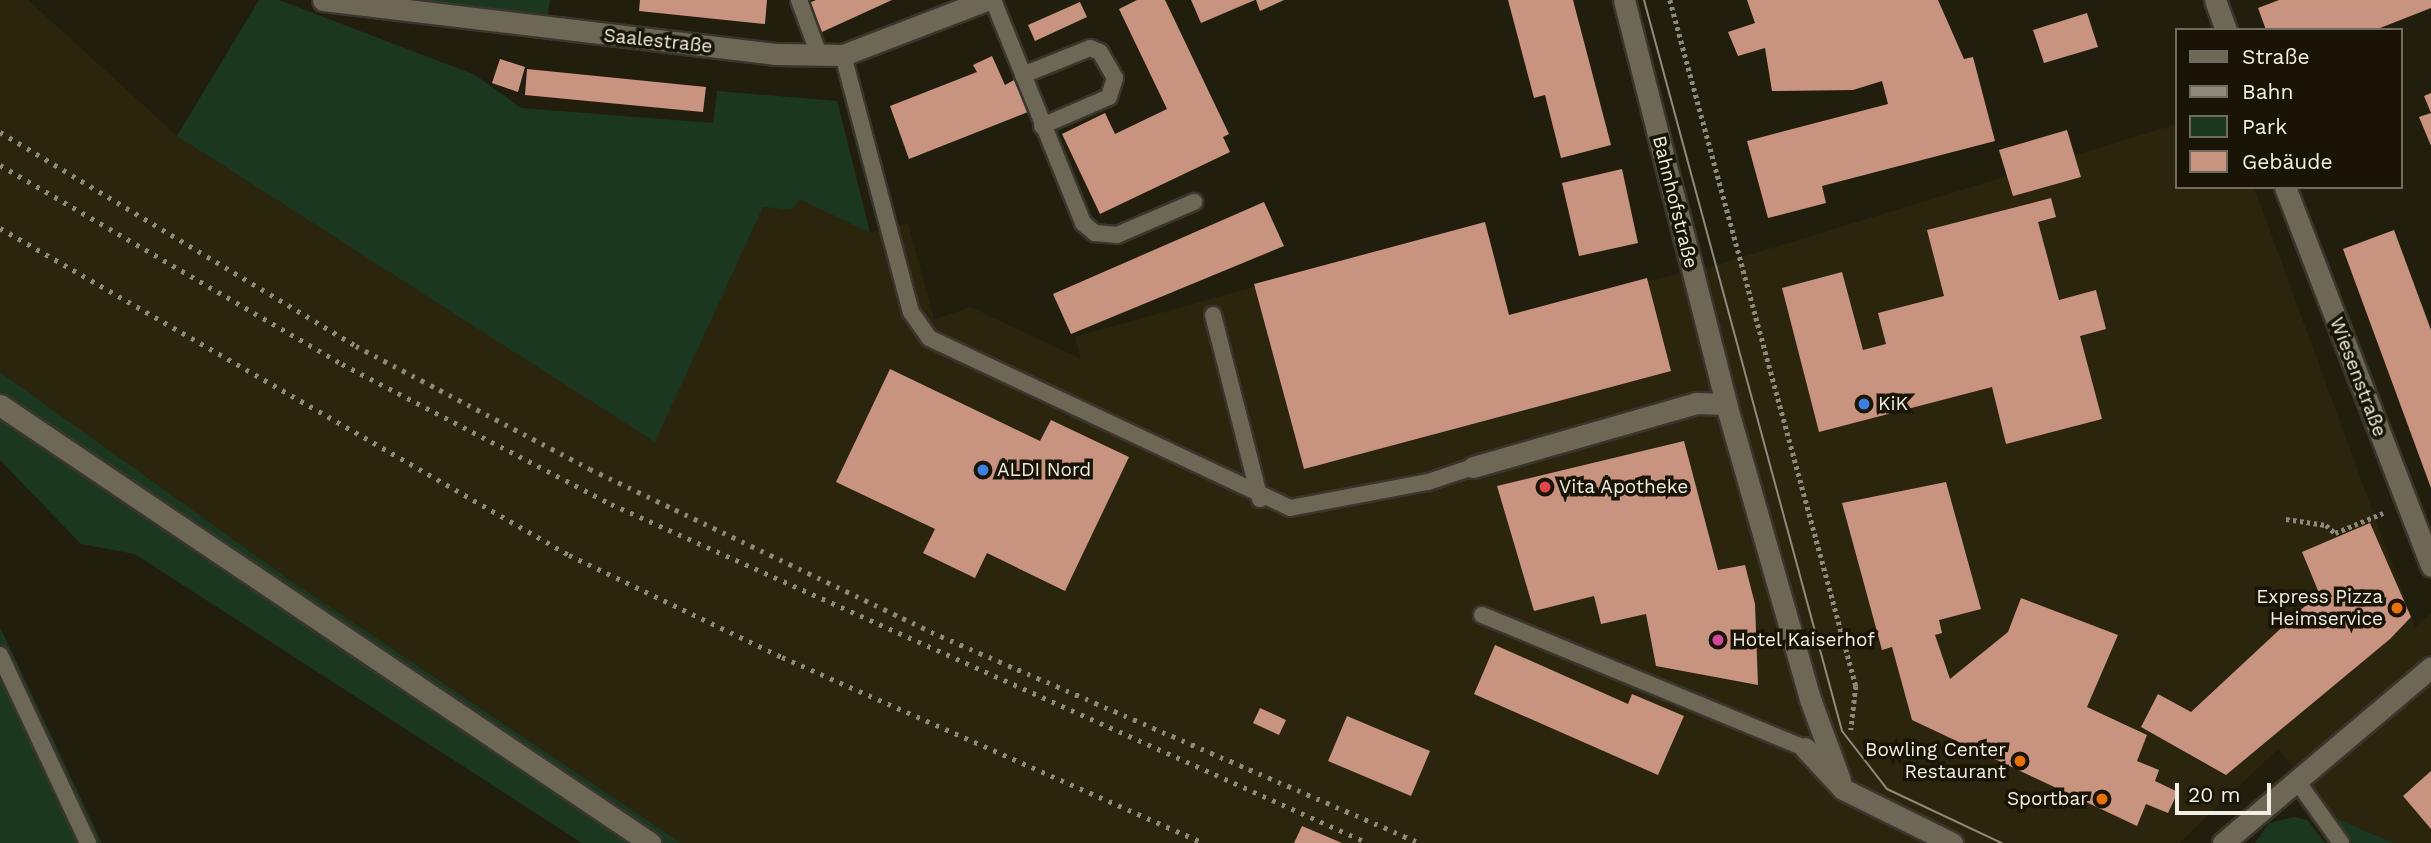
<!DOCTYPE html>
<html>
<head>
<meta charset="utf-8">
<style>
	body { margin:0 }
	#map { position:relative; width:2431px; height:843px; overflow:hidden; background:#221e0e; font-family:"Work Sans",sans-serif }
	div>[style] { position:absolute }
	.built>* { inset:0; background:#2c250e }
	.green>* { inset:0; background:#1c3720 }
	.building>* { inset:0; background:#c89480 }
	.path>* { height:4.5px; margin-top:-2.25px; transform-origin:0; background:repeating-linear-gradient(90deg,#8d8a7d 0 3.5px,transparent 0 7px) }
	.roads { filter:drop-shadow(2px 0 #3a362e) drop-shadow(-2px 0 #3a362e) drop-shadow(0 2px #3a362e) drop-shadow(0 -2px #3a362e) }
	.service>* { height:16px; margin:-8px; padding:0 8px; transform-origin:8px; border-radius:8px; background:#6d6856 }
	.pedestrian>* { height:21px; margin:-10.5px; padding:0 10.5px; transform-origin:10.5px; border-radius:10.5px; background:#6d6856 }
	.minor>* { height:21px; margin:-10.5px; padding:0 10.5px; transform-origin:10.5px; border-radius:10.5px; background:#6d6856 }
	.tram>* { height:2px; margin:-1px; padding:0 1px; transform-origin:1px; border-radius:1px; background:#8e8b7d }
	.rail>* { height:5px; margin-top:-2.5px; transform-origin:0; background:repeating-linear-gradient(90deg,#8e8b7d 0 3.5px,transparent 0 10.5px) }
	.dots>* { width:19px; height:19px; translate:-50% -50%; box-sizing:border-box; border:4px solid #191405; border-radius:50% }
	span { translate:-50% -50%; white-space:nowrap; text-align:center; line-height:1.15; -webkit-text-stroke:7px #191405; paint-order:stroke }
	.street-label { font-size:19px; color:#f1efe4 }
	.poi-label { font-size:19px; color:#f1efe4 }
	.left { translate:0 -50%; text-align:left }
	.right { translate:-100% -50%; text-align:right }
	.legend { position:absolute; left:2175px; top:28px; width:228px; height:161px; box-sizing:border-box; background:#191405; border:2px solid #6f6c5e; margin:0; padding:9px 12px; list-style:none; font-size:21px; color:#f1efe4 }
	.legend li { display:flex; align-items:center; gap:14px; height:35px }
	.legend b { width:35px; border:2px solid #6f6c5e }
	.scale { position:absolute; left:2175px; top:783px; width:96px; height:32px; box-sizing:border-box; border:4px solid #f1efe4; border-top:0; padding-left:9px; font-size:21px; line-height:24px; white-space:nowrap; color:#f1efe4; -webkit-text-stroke:5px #191405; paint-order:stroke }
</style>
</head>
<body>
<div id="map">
	<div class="built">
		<div style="clip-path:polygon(0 0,28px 0,177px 136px,655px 441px,763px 207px,792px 210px,798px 199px,870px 233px,908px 223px,934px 320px,970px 307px,1081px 359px,1075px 337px,1485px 222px,1510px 314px,1720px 264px,2177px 124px,2177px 187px,2254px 187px,2415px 627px,2431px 614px,2431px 843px,2394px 843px,2337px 819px,2278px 749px,2179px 843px,681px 843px,287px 578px,0 372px)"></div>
	</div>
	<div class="green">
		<div style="clip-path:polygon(259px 0,279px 0,475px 75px,521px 108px,713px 123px,717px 91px,837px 101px,870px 233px,799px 199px,792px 210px,763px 207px,655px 442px,177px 136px)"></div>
		<div style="clip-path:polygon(367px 0,550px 0,548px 14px)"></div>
		<div style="clip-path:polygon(0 372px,287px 578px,681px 843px,582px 843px,135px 554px,81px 544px,0 460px)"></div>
		<div style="clip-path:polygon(0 627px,102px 843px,0 843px)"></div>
		<div style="clip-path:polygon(2294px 817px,2307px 820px,2325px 843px,2255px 843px,2269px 823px)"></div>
		<div style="clip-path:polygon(2337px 819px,2394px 843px,2352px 843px)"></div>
	</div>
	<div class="building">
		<div style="clip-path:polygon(640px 0,767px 0,765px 24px,639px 11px)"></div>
		<div style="clip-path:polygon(816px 0,892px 0,822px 32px,809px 3px)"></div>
		<div style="clip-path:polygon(1137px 0,1165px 0,1229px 134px,1223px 137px,1230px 152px,1100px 214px,1062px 134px,1105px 113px,1115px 134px,1167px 109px,1119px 9px)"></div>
		<div style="clip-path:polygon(1191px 0,1255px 0,1201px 23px)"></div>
		<div style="clip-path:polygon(1256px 0,1284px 0,1260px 11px)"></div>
		<div style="clip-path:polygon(1508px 0,1573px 0,1611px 145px,1561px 158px,1545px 95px,1534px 98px)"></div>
		<div style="clip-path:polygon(1747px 0,1938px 0,1964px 59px,1973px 57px,1995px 141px,1822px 186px,1826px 203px,1768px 218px,1747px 141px,1888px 104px,1882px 81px,1853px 90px,1772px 91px,1765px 48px,1738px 56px,1728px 32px,1755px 23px)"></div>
		<div style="clip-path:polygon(2279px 0,2431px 0,2431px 8px,2375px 30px,2266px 30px,2258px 8px)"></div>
		<div style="clip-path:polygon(1080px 2px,1087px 17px,1035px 41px,1028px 25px)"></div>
		<div style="clip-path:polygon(2087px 13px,2098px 47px,2044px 63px,2033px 30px)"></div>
		<div style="clip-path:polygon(992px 56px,1005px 85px,1014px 80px,1028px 112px,909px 159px,890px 106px,977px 72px,973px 65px)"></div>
		<div style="clip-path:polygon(500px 59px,525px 67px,518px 92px,492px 83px)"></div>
		<div style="clip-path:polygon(527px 69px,706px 87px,703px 112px,525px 95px)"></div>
		<div style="clip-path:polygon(2431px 93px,2431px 146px,2419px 117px,2431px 113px,2424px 96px)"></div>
		<div style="clip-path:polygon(2067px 130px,2081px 177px,2013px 196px,1999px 150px)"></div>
		<div style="clip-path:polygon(1622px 169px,1638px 243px,1579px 256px,1562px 183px)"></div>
		<div style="clip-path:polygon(2051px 198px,2056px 217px,2038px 222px,2059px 300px,2096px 290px,2106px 329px,2080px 336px,2102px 419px,2006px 444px,1992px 387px,1819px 432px,1782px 288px,1842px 272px,1863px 350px,1886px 344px,1878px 313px,1944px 296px,1927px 230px)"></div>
		<div style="clip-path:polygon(1264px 202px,1284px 246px,1071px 334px,1053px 294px)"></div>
		<div style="clip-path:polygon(1485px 222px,1509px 315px,1647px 278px,1671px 371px,1304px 469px,1254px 284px)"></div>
		<div style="clip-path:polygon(2394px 230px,2431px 330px,2431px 488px,2343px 249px)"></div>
		<div style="clip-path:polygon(890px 369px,1040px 441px,1051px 420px,1129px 457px,1065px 591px,987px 553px,975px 578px,923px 553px,935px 529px,836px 482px)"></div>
		<div style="clip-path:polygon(1684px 441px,1718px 570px,1745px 565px,1755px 604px,1758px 685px,1656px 666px,1646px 614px,1601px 624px,1594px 596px,1534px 611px,1497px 486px)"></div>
		<div style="clip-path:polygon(1946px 482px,1981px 609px,1939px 620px,1942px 633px,1935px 635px,1950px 679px,2008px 632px,2021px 598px,2118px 635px,2087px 707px,2147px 735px,2137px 761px,2159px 770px,2155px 781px,2178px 792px,2168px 813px,2146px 804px,2137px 826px,1912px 720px,1892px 647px,1882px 650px,1842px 503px)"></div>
		<div style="clip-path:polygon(2370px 523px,2411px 617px,2390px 639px,2226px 775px,2141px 727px,2158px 694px,2191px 712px,2319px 593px,2302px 552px)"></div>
		<div style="clip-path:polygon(1495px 645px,1628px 704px,1632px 694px,1684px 716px,1658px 775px,1474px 694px)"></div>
		<div style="clip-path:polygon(1260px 708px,1286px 720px,1279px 735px,1253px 723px)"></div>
		<div style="clip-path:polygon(1347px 716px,1430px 751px,1411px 796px,1328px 761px)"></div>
		<div style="clip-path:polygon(2431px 771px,2431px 829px,2403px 796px)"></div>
		<div style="clip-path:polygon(1302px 826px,1342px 843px,1294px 843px)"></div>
	</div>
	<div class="path">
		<div style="left:1670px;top:0;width:711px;rotate:74.83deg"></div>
		<div style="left:1856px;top:686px;width:44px;rotate:96.5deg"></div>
		<div style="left:2286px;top:519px;width:40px;rotate:8.5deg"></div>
		<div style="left:2326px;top:525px;width:12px;rotate:42deg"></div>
		<div style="left:2335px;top:533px;width:52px;rotate:-22.6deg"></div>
	</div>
	<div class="roads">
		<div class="service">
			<div style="left:799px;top:0;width:59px;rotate:70deg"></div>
			<div style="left:993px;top:0;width:240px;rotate:68deg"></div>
			<div style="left:1083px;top:223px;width:16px;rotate:40deg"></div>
			<div style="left:1095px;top:233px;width:22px;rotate:5deg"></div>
			<div style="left:1117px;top:235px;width:84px;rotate:-23.2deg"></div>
			<div style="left:843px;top:55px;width:266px;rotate:75.2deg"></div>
			<div style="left:911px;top:312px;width:32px;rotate:55deg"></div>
			<div style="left:929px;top:338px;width:399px;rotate:25.2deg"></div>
			<div style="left:1290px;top:508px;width:140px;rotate:-10.7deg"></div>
			<div style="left:1428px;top:482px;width:47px;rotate:-18.4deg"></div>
			<div style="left:1023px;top:75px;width:72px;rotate:-21.9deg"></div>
			<div style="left:1090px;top:48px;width:11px;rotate:22deg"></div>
			<div style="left:1100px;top:52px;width:30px;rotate:60deg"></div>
			<div style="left:1115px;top:78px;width:20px;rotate:108deg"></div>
			<div style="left:1109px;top:97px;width:73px;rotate:156.6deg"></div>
			<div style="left:1213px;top:315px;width:190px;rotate:75.7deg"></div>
			<div style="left:1482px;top:615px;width:349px;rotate:22.4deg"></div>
			<div style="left:0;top:655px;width:208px;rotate:64.9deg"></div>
			<div style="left:2297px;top:781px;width:76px;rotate:54.6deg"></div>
		</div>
		<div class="pedestrian">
			<div style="left:1810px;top:699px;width:86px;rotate:69.7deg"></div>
			<div style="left:1805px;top:748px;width:56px;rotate:47.2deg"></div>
			<div style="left:1843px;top:789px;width:122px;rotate:26.4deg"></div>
		</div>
		<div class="minor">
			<div style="left:323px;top:0;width:455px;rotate:6.8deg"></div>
			<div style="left:775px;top:54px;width:68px;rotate:0.8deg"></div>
			<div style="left:843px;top:55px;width:153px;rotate:-21deg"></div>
			<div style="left:1624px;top:0;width:417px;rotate:75.8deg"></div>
			<div style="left:1726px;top:404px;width:307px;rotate:74.1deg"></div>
			<div style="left:2215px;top:0;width:32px;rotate:70deg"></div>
			<div style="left:2285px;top:187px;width:406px;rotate:68.9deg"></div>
			<div style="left:0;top:405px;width:784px;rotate:33.97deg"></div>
			<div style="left:1473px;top:467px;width:232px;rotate:-16deg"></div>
			<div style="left:1696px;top:403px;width:30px;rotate:2deg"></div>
			<div style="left:2223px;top:843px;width:272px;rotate:-40.2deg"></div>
		</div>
	</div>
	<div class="tram">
		<div style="left:1644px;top:0;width:757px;rotate:74.84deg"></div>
		<div style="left:1842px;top:731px;width:73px;rotate:52.2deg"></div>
		<div style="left:1887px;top:789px;width:127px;rotate:25.2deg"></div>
	</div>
	<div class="rail">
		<div style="left:0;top:132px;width:415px;rotate:31deg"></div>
		<div style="left:356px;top:346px;width:264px;rotate:27.7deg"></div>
		<div style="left:590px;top:469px;width:378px;rotate:25.5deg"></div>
		<div style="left:931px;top:632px;width:533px;rotate:23.34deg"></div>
		<div style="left:0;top:165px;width:396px;rotate:30.2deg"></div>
		<div style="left:342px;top:364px;width:303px;rotate:27.5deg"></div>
		<div style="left:611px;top:504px;width:829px;rotate:24.12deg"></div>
		<div style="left:0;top:228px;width:656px;rotate:29.89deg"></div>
		<div style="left:569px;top:555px;width:236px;rotate:25.6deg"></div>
		<div style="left:782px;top:657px;width:460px;rotate:23.8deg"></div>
	</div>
	<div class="dots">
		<div style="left:1864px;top:404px;background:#3f7fe0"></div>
		<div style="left:983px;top:470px;background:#3f7fe0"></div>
		<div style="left:1545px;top:487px;background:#e0444e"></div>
		<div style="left:2397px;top:608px;background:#e8710a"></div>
		<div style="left:1718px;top:640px;background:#d1479c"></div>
		<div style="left:2020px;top:761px;background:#e8710a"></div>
		<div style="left:2102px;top:799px;background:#e8710a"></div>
	</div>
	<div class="street-label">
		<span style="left:658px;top:41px;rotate:6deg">Saalestraße</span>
		<span style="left:1675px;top:202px;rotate:76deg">Bahnhofstraße</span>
		<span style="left:2358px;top:377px;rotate:69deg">Wiesenstraße</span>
	</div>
	<div class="poi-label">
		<span class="left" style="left:1878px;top:404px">KiK</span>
		<span class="left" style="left:997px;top:470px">ALDI Nord</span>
		<span class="left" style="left:1559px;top:487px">Vita Apotheke</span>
		<span class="right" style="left:2383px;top:608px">Express Pizza<br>Heimservice</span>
		<span class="left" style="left:1732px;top:640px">Hotel Kaiserhof</span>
		<span class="right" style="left:2006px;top:761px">Bowling Center<br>Restaurant</span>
		<span class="right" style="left:2088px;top:799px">Sportbar</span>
	</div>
	<ul class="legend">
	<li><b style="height:9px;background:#6d6856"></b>Straße</li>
	<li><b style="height:9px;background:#8e8b7d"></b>Bahn</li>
	<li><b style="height:19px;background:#1c3720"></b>Park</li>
	<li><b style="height:19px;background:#c89480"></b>Gebäude</li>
	</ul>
	<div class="scale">20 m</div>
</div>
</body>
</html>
